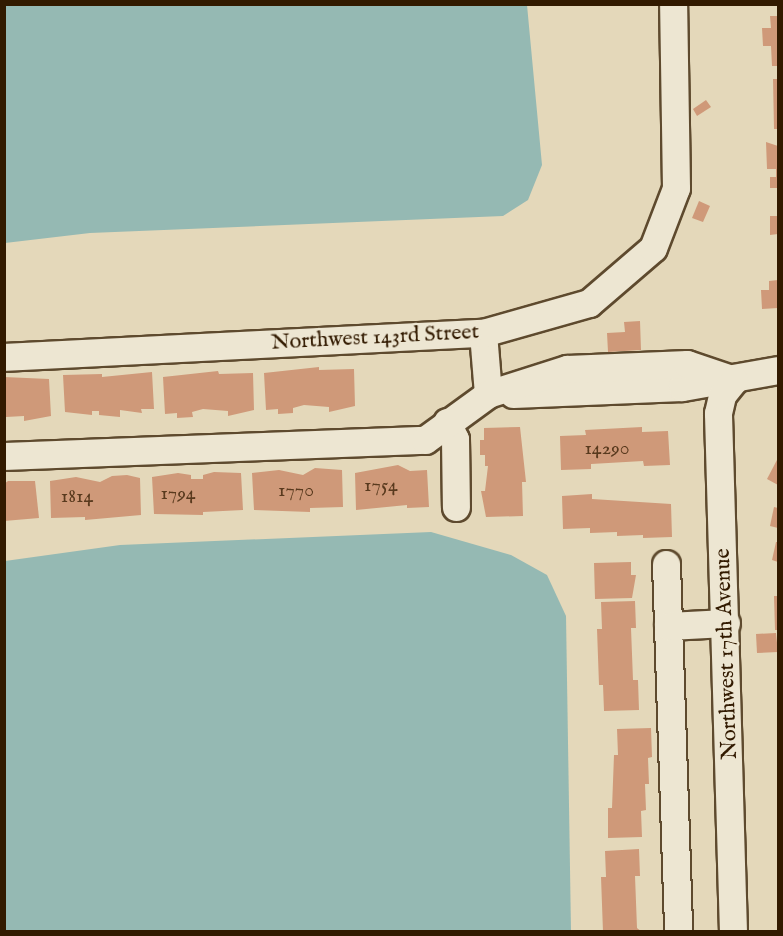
<!DOCTYPE html>
<html>
<head>
<meta charset="utf-8">
<style>
	body { margin:0 }
	#map { position:relative; width:783px; height:936px; overflow:hidden; background:#e4d8ba; font-family:"IM FELL English",serif }
	div>[style] { position:absolute }
	.water>* { inset:0; background:#95b9b3 }
	.building>* { inset:0; background:#cf9979 }
	.roads { filter:drop-shadow(2px 0 #5e4a2e) drop-shadow(-2px 0 #5e4a2e) drop-shadow(0 2px #5e4a2e) drop-shadow(0 -2px #5e4a2e) }
	.minor>* { height:27px; margin:-13.5px; padding:0 13.5px; transform-origin:13.5px; border-radius:13.5px; background:#ede6d2 }
	span { translate:-50% -50%; white-space:nowrap; text-align:center; line-height:1.15; -webkit-text-stroke:4.5px #ede6d2; paint-order:stroke }
	.number-label { font-size:20px; color:#593a1e }
	.number-label span { -webkit-text-stroke-width:0 }
	.street-label { font-size:22px; color:#321a00 }
	.frame { position:absolute; inset:0; border:6px solid #321a00; pointer-events:none }
</style>
</head>
<body>
<div id="map">
	<div class="water">
		<div style="clip-path:polygon(5px 4px,527px 5px,542px 165px,528px 200px,503px 216px,90px 233px,5px 243px)"></div>
		<div style="clip-path:polygon(431px 532px,511px 555px,547px 575px,566px 616px,571px 931px,5px 931px,5px 561px,120px 545px)"></div>
	</div>
	<div class="building">
		<div style="clip-path:polygon(770px 16px,778px 16px,778px 66px,772px 66px,771px 46px,763px 46px,762px 28px,771px 28px)"></div>
		<div style="clip-path:polygon(773px 79px,778px 79px,778px 129px,774px 129px)"></div>
		<div style="clip-path:polygon(706px 100px,711px 107px,697px 116px,693px 109px)"></div>
		<div style="clip-path:polygon(766px 142px,778px 146px,778px 188px,770px 188px,770px 177px,776px 177px,776px 169px,767px 169px)"></div>
		<div style="clip-path:polygon(699px 201px,710px 206px,703px 222px,692px 218px)"></div>
		<div style="clip-path:polygon(770px 216px,778px 216px,778px 234px,770px 235px)"></div>
		<div style="clip-path:polygon(778px 280px,778px 308px,762px 309px,761px 290px,769px 290px,769px 281px)"></div>
		<div style="clip-path:polygon(640px 321px,641px 350px,608px 352px,607px 333px,625px 332px,624px 322px)"></div>
		<div style="clip-path:polygon(319px 367px,319px 370px,354px 369px,355px 406px,329px 412px,329px 407px,304px 405px,293px 408px,293px 413px,278px 414px,278px 409px,266px 410px,264px 373px)"></div>
		<div style="clip-path:polygon(218px 371px,219px 374px,253px 373px,254px 410px,228px 416px,228px 411px,203px 409px,192px 412px,193px 417px,177px 418px,177px 413px,165px 414px,163px 377px)"></div>
		<div style="clip-path:polygon(152px 372px,154px 409px,141px 409px,142px 413px,120px 410px,120px 417px,99px 415px,99px 411px,92px 411px,92px 415px,65px 412px,63px 375px,102px 374px,102px 377px)"></div>
		<div style="clip-path:polygon(4px 377px,49px 379px,51px 416px,24px 421px,24px 416px,6px 417px)"></div>
		<div style="clip-path:polygon(520px 427px,526px 482px,522px 482px,523px 516px,486px 517px,481px 491px,485px 491px,488px 466px,485px 466px,485px 455px,480px 455px,480px 440px,484px 440px,484px 428px)"></div>
		<div style="clip-path:polygon(642px 427px,642px 432px,668px 431px,670px 465px,644px 466px,643px 461px,591px 464px,591px 469px,561px 470px,560px 436px,586px 435px,585px 430px)"></div>
		<div style="clip-path:polygon(778px 458px,778px 485px,767px 479px)"></div>
		<div style="clip-path:polygon(398px 465px,410px 471px,427px 470px,429px 507px,407px 508px,407px 505px,356px 510px,355px 473px)"></div>
		<div style="clip-path:polygon(315px 468px,342px 470px,343px 507px,310px 508px,310px 512px,254px 510px,252px 473px,279px 470px,303px 475px)"></div>
		<div style="clip-path:polygon(214px 472px,241px 473px,243px 510px,203px 512px,203px 515px,154px 514px,152px 477px,178px 473px,191px 475px,191px 479px,203px 479px,203px 475px)"></div>
		<div style="clip-path:polygon(127px 475px,140px 478px,141px 515px,85px 520px,85px 517px,51px 518px,50px 481px,76px 477px,100px 482px,112px 476px)"></div>
		<div style="clip-path:polygon(8px 481px,35px 481px,39px 518px,4px 521px,4px 484px)"></div>
		<div style="clip-path:polygon(592px 494px,592px 499px,671px 504px,672px 537px,643px 538px,643px 535px,617px 536px,617px 532px,590px 533px,590px 528px,563px 529px,562px 496px)"></div>
		<div style="clip-path:polygon(774px 507px,778px 508px,778px 528px,770px 526px)"></div>
		<div style="clip-path:polygon(776px 542px,778px 542px,778px 562px,772px 560px)"></div>
		<div style="clip-path:polygon(631px 562px,631px 575px,636px 575px,632px 598px,595px 599px,594px 563px)"></div>
		<div style="clip-path:polygon(774px 596px,778px 596px,778px 630px,775px 630px)"></div>
		<div style="clip-path:polygon(635px 601px,636px 628px,631px 628px,633px 680px,638px 680px,639px 710px,604px 711px,603px 685px,599px 685px,597px 629px,602px 629px,601px 602px)"></div>
		<div style="clip-path:polygon(776px 633px,778px 652px,757px 653px,756px 634px)"></div>
		<div style="clip-path:polygon(651px 728px,652px 757px,648px 758px,649px 784px,645px 784px,646px 810px,641px 811px,642px 837px,608px 838px,608px 808px,612px 808px,614px 755px,618px 755px,617px 729px)"></div>
		<div style="clip-path:polygon(639px 849px,640px 876px,635px 876px,637px 928px,642px 932px,603px 932px,601px 877px,606px 877px,605px 851px)"></div>
	</div>
	<div class="roads">
		<div class="minor">
			<div style="left:483px;top:333px;width:61px;rotate:85.3deg"></div>
			<div style="left:4px;top:357px;width:480px;rotate:-2.9deg"></div>
			<div style="left:483px;top:333px;width:110px;rotate:-15.8deg"></div>
			<div style="left:589px;top:303px;width:84px;rotate:-40.7deg"></div>
			<div style="left:653px;top:248px;width:64px;rotate:-69deg"></div>
			<div style="left:676px;top:188px;width:184px;rotate:-90.9deg"></div>
			<div style="left:513px;top:394px;width:169px;rotate:-2.4deg"></div>
			<div style="left:682px;top:387px;width:97px;rotate:-10deg"></div>
			<div style="left:447px;top:422px;width:19px;rotate:65deg"></div>
			<div style="left:455px;top:439px;width:68px;rotate:89.2deg"></div>
			<div style="left:4px;top:456px;width:421px;rotate:-2.2deg"></div>
			<div style="left:425px;top:440px;width:78px;rotate:-36.1deg"></div>
			<div style="left:488px;top:394px;width:83px;rotate:-17.6deg"></div>
			<div style="left:567px;top:369px;width:120px;rotate:-2.4deg"></div>
			<div style="left:687px;top:364px;width:50px;rotate:18.8deg"></div>
			<div style="left:666px;top:564px;width:368px;rotate:88.1deg"></div>
			<div style="left:668px;top:626px;width:58px;rotate:-3deg"></div>
			<div style="left:733px;top:932px;width:519px;rotate:-91.66deg"></div>
			<div style="left:718px;top:413px;width:18px;rotate:-77deg"></div>
			<div style="left:722px;top:395px;width:19px;rotate:-51deg"></div>
		</div>
	</div>
	<div class="number-label">
		<span style="left:607px;top:448px">14290</span>
		<span style="left:381px;top:485px">1754</span>
		<span style="left:296px;top:490px">1770</span>
		<span style="left:178px;top:493px">1794</span>
		<span style="left:77px;top:496px">1814</span>
	</div>
	<div class="street-label">
		<span style="left:375px;top:338px;rotate:-3deg">Northwest 143rd Street</span>
		<span style="left:727px;top:654px;rotate:-92deg">Northwest 17th Avenue</span>
	</div>
	<div class="frame"></div>
</div>
</body>
</html>
